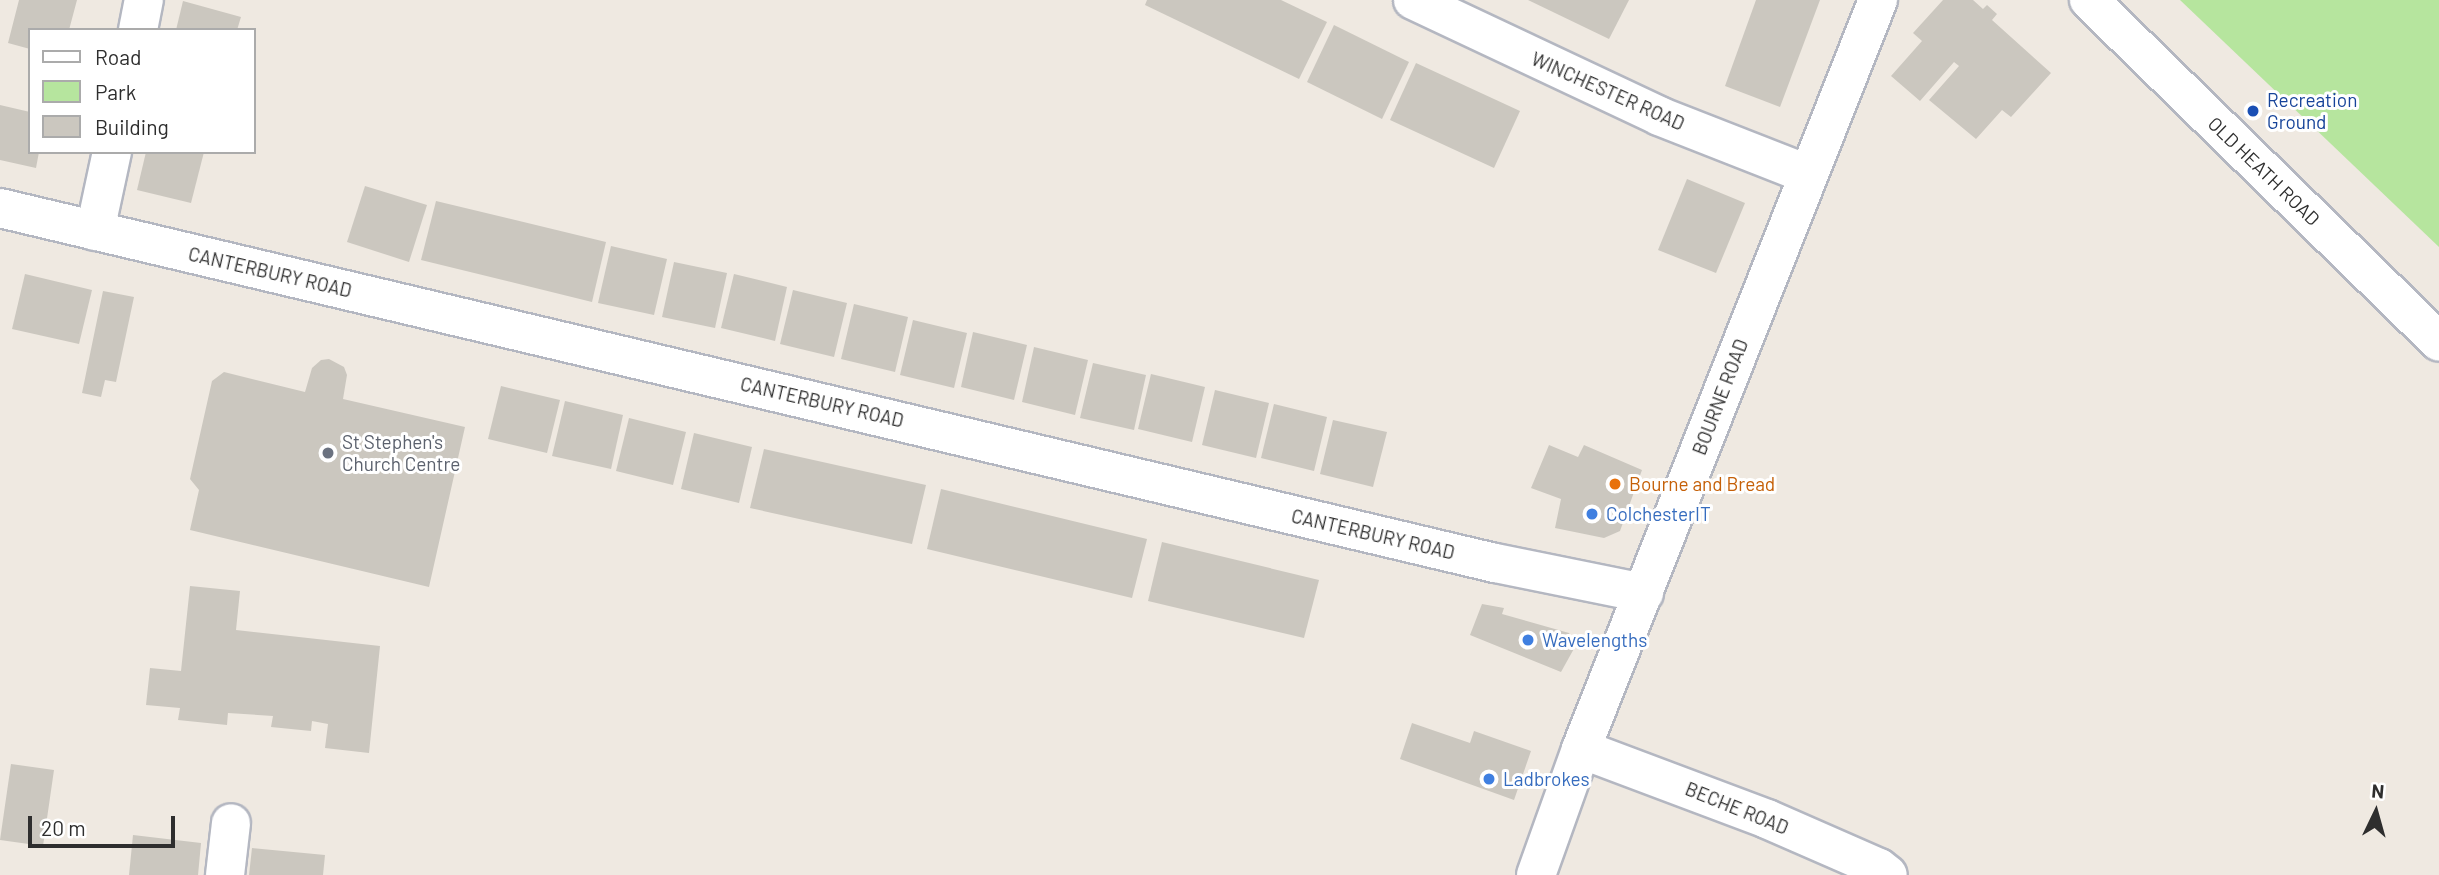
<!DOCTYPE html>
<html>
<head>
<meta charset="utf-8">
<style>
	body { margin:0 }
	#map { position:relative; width:2439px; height:875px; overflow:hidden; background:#efe9e1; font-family:Barlow,sans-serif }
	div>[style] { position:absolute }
	.green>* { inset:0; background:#b6e59e }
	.building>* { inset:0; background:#cbc7bf }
	.roads { filter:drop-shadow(2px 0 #b4b7c1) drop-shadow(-2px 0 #b4b7c1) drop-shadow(0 2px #b4b7c1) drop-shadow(0 -2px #b4b7c1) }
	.minor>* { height:38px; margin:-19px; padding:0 19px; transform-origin:19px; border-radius:19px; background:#fff }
	.dots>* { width:19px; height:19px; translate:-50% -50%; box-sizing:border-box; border:4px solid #fff; border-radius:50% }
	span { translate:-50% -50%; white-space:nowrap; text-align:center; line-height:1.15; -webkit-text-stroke:6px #fff; paint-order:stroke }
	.street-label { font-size:19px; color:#2e2e2e }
	.transit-label { font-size:19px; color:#164399 }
	.left { translate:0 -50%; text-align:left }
	.worship-label { font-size:19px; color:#5b616d }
	.food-label { font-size:19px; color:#c56008 }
	.shop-label { font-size:19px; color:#366cbe }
	.legend { position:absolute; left:28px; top:28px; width:228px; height:126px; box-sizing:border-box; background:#fff; border:2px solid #ababab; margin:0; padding:9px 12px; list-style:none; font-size:21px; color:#2e2e2e }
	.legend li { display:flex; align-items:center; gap:14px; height:35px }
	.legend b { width:35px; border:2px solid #ababab }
	.north { position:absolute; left:2341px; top:777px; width:70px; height:70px; -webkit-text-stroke:5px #fff; paint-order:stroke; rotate:5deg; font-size:19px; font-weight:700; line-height:28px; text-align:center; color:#2e2e2e }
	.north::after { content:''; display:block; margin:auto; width:24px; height:32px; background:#2e2e2e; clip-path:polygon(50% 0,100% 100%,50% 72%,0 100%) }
	.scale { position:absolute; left:28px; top:816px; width:147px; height:32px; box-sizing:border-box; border:4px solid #2e2e2e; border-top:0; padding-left:9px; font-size:21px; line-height:24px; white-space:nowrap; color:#2e2e2e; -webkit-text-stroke:5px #fff; paint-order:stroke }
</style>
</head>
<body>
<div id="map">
	<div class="green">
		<div style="clip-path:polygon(2180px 0,2439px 0,2439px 247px)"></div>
	</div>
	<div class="building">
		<div style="clip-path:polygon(19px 0,77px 0,69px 30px,30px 30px,30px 49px,8px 43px)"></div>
		<div style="clip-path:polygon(1147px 0,1281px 0,1327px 22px,1299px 79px,1145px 5px)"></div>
		<div style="clip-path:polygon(1528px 0,1629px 0,1609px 39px)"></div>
		<div style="clip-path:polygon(1756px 0,1820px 0,1780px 107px,1725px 86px)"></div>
		<div style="clip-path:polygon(1943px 0,1973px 0,1983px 9px,1987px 5px,1997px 14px,1992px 20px,2051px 73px,2011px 117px,2002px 110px,1976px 139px,1929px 100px,1959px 66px,1954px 62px,1920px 101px,1891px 76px,1922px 41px,1913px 33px)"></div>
		<div style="clip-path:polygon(183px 1px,241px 17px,237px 30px,176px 30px)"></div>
		<div style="clip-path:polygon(1334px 25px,1409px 62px,1382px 119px,1307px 82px)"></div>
		<div style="clip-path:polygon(1416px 63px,1520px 111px,1494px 168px,1390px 120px)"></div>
		<div style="clip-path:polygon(0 105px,30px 112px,30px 152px,39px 152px,36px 168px,0 160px)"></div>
		<div style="clip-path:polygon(146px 152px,204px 152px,191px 203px,137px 190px)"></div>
		<div style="clip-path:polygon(1687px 179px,1745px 203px,1716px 273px,1658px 250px)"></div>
		<div style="clip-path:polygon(365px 186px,427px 205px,409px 262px,347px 242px)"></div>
		<div style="clip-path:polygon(436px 201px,606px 242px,592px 302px,421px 260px)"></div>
		<div style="clip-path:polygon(611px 246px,667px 259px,654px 315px,598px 303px)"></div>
		<div style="clip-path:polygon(674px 262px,727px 273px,715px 328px,662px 317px)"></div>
		<div style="clip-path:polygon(25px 274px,92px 290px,79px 344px,12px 329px)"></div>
		<div style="clip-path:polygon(734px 274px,787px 287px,775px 341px,721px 328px)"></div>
		<div style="clip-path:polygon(793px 290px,847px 303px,834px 357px,780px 344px)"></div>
		<div style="clip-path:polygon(103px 291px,134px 297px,116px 382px,105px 380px,101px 397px,82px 393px)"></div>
		<div style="clip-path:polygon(854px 304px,908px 317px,895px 372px,841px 359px)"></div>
		<div style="clip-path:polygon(913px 320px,967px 333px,954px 388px,900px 375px)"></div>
		<div style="clip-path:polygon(973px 332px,1027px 345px,1014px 400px,961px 387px)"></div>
		<div style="clip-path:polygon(1034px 347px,1088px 360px,1075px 415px,1022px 402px)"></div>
		<div style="clip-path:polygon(329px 359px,344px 367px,347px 375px,343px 399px,465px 427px,429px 587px,190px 530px,199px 490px,190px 479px,212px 381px,224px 372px,305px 392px,312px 368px,321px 360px)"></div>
		<div style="clip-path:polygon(1093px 363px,1146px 375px,1134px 430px,1080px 418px)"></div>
		<div style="clip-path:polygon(1151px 374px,1205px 387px,1192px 442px,1138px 429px)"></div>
		<div style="clip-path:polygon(501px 386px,560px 400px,547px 453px,488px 439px)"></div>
		<div style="clip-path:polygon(1215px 390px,1269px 403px,1256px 458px,1202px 445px)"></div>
		<div style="clip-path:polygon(565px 401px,623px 415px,611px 469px,552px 456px)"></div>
		<div style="clip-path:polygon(1274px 404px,1327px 417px,1314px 471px,1261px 458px)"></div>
		<div style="clip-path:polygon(629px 418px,686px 432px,673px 485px,616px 471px)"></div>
		<div style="clip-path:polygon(1333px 420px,1387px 432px,1373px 487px,1320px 474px)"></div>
		<div style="clip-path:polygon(694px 433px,752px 447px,739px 503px,681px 489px)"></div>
		<div style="clip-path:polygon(1549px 445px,1578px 457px,1584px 445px,1642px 470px,1620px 531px,1604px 538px,1555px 528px,1561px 499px,1531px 488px)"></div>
		<div style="clip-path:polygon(764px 449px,926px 485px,912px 544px,750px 508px)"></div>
		<div style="clip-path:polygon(941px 489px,1147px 539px,1132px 598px,927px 549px)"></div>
		<div style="clip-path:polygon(1162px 542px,1319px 580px,1304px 638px,1148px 601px)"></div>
		<div style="clip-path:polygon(190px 586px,240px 591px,236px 630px,380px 646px,369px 753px,325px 748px,328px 724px,312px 721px,311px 731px,271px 727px,273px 716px,228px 713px,227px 725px,178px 720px,180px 708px,146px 705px,150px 668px,181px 671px)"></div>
		<div style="clip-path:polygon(1482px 604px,1504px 608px,1502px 614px,1569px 633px,1576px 645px,1561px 672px,1470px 635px)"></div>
		<div style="clip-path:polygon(1412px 723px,1470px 743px,1474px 731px,1531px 751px,1514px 800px,1400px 759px)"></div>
		<div style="clip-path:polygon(11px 764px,54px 770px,43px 846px,0 840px)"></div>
		<div style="clip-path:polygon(133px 835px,201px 843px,198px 875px,129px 875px)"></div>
		<div style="clip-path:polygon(252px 848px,325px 855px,323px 875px,249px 875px)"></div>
	</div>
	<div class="roads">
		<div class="minor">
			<div style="left:1413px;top:0;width:272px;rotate:25.2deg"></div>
			<div style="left:1659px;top:116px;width:159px;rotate:21.4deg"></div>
			<div style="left:2089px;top:0;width:489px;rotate:44.3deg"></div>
			<div style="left:138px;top:30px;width:31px;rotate:-79deg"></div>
			<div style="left:0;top:208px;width:1537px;rotate:13.36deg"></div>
			<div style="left:1495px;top:563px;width:152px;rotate:11.4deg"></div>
			<div style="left:95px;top:231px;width:81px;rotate:-77.9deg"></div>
			<div style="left:1581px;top:749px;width:199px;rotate:20.6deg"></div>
			<div style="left:1767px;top:819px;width:122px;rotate:23.6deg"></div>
			<div style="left:1879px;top:868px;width:11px;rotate:38deg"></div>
			<div style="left:225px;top:875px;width:52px;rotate:-83.4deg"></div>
			<div style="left:1536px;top:875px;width:134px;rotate:-70.3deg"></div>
			<div style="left:1581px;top:749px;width:806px;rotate:-68.37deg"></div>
		</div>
	</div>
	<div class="dots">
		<div style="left:2253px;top:111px;background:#1a4fb4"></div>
		<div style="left:328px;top:453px;background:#6b7280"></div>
		<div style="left:1615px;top:484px;background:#e8710a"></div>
		<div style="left:1592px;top:514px;background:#3f7fe0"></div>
		<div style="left:1528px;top:640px;background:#3f7fe0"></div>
		<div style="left:1489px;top:779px;background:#3f7fe0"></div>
	</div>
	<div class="street-label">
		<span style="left:1608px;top:91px;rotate:24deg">WINCHESTER ROAD</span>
		<span style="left:2264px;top:171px;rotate:44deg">OLD HEATH ROAD</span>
		<span style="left:270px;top:272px;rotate:13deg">CANTERBURY ROAD</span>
		<span style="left:1720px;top:397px;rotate:-69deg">BOURNE ROAD</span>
		<span style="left:822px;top:402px;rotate:13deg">CANTERBURY ROAD</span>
		<span style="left:1373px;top:534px;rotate:13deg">CANTERBURY ROAD</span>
		<span style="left:1737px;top:808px;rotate:22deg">BECHE ROAD</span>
	</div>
	<div class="transit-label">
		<span class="left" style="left:2267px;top:111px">Recreation<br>Ground</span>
	</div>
	<div class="worship-label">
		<span class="left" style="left:342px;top:453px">St Stephen's<br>Church Centre</span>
	</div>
	<div class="food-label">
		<span class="left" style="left:1629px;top:484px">Bourne and Bread</span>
	</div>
	<div class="shop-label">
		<span class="left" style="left:1606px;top:514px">ColchesterIT</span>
		<span class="left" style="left:1542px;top:640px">Wavelengths</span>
		<span class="left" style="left:1503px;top:779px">Ladbrokes</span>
	</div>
	<ul class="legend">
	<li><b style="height:9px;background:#fff"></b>Road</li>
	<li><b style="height:19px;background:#b6e59e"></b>Park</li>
	<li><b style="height:19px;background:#cbc7bf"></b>Building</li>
	</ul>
	<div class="north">N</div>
	<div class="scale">20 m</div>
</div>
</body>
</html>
